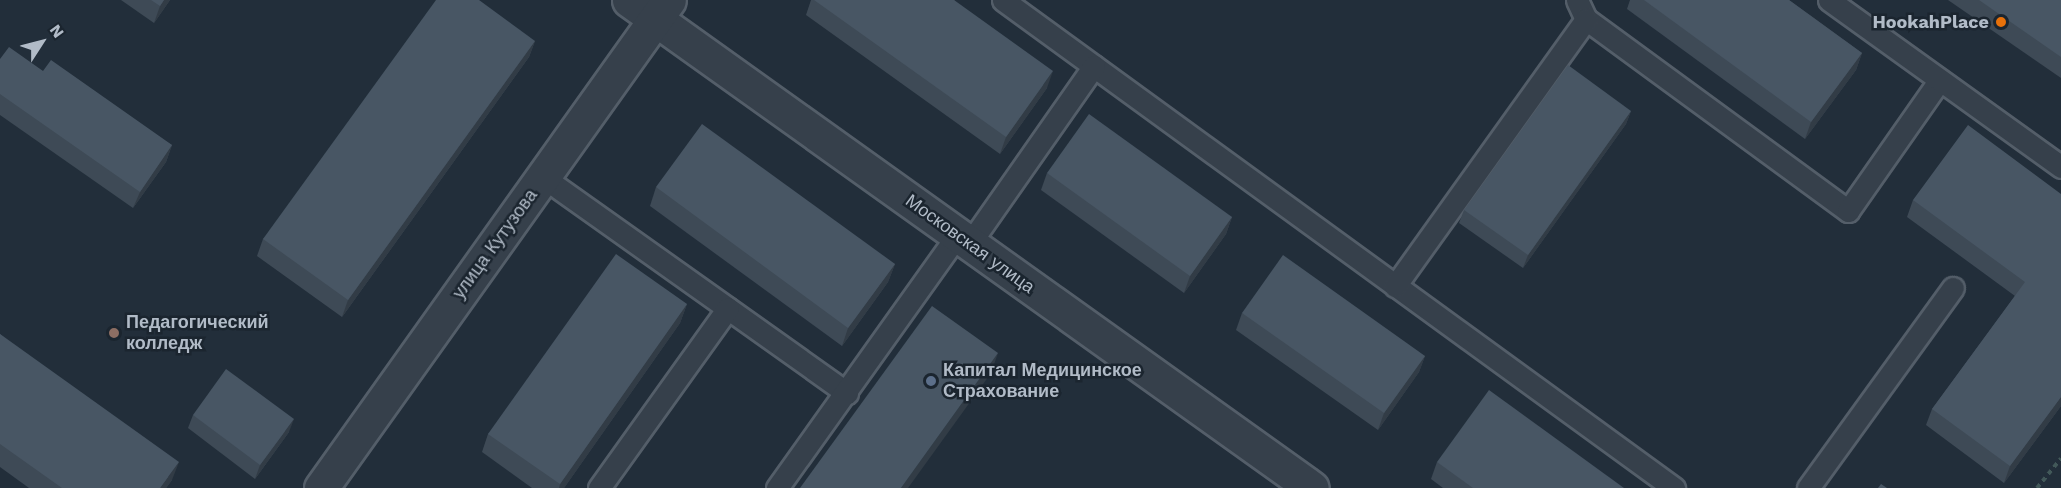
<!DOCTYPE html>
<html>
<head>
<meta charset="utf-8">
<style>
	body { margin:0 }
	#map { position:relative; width:2061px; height:488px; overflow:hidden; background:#222e3a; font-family:"Work Sans",sans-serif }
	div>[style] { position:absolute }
	.path>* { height:4px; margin-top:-2px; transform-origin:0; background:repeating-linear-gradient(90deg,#425859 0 4.5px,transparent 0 9px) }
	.roads { filter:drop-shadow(2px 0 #545e69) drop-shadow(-2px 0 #545e69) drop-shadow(0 2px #545e69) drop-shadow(0 -2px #545e69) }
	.service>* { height:21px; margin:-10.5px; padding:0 10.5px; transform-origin:10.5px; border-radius:10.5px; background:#36404b }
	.minor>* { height:33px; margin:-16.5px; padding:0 16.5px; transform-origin:16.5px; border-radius:16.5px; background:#36404b }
	.wall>* { inset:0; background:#3e4a56 }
	.shaded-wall>* { inset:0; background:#323c46 }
	.building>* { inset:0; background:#485664 }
	.dots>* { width:16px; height:16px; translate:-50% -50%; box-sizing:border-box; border:3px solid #1b252f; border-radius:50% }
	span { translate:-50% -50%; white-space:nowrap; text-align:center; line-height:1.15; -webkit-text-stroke:5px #1b252f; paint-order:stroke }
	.poi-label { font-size:18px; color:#b1bbc7; font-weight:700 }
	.right { translate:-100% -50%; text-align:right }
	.left { translate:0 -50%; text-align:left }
	.street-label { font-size:18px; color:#b1bbc7 }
	.north { position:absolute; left:12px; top:12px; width:60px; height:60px; -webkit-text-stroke:4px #1b252f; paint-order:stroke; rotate:54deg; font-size:16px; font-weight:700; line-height:24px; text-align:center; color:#b1bbc7 }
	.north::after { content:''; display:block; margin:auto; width:21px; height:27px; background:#b1bbc7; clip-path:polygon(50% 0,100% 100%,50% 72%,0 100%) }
</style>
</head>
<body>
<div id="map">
	<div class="path">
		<div style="left:2037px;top:488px;width:38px;rotate:-51deg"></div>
	</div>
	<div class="roads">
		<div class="service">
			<div style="left:1003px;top:0;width:830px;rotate:36.03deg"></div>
			<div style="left:1577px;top:0;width:21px;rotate:65deg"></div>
			<div style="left:1586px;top:19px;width:325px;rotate:36.2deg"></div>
			<div style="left:1848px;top:211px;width:159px;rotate:-55deg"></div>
			<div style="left:1829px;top:0;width:286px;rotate:35.7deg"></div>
			<div style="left:543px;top:177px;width:373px;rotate:35.4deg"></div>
			<div style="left:970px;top:243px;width:216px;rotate:-55deg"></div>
			<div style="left:1395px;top:286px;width:328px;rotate:-54.4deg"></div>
			<div style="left:599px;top:488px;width:221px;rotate:-54.4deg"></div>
			<div style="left:777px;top:488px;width:312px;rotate:-54.5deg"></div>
			<div style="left:1808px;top:488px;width:247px;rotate:-54.1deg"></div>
		</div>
		<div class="minor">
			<div style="left:629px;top:0;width:839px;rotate:35.55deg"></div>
			<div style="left:321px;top:488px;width:599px;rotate:-54.51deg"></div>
		</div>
	</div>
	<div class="wall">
		<div style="clip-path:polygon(121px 0,170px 0,154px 23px)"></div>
		<div style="clip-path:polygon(811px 0,954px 0,1047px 88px,1000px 154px,806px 15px)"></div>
		<div style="clip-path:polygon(1630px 0,1789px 0,1862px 53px,1856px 70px,1805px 139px,1627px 9px)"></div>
		<div style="clip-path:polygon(1948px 0,2061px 0,2061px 78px)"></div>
		<div style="clip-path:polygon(535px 41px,529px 57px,342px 317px,257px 256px,263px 239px)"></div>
		<div style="clip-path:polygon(0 59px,43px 71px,172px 145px,166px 162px,133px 208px,0 115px)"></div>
		<div style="clip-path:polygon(1631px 111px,1626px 124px,1523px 268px,1459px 223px,1464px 210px)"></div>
		<div style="clip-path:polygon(1047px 173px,1232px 217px,1226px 234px,1184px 293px,1041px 190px)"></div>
		<div style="clip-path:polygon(656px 187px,895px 264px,888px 282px,842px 346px,650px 206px)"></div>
		<div style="clip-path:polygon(2061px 194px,2061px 406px,2004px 483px,1926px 425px,1932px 409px,2015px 296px,1907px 217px,1913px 200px)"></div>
		<div style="clip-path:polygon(687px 304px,680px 323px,564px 488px,532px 488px,482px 452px,488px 434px)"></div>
		<div style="clip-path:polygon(1242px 313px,1425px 356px,1419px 372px,1378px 430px,1236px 330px)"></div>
		<div style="clip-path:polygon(0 334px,172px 480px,166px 488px,29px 488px,0 467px)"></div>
		<div style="clip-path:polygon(193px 415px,289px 432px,255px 479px,188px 428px)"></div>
		<div style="clip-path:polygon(1437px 462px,1624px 488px,1443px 488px,1431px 479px)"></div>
	</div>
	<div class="shaded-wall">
		<div style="clip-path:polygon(164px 0,170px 0,154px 23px,160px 6px)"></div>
		<div style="clip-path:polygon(535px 41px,529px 57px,342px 317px,348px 300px)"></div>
		<div style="clip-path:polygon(1862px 53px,1856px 70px,1805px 139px,1811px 122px)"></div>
		<div style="clip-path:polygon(1053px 71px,1047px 88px,1000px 154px,1006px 137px)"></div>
		<div style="clip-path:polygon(1631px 111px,1626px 124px,1523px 268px,1528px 255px)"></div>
		<div style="clip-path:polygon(172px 145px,166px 162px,133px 208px,140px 192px)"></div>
		<div style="clip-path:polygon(1232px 217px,1226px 234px,1184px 293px,1190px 276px)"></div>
		<div style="clip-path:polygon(895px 264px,888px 282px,842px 346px,848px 328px)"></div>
		<div style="clip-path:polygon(687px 304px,680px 323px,564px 488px,559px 488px,560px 484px)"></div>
		<div style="clip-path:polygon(998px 353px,991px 373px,908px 488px,901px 488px)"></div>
		<div style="clip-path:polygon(1425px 356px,1419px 372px,1378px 430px,1384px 413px)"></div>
		<div style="clip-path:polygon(2061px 397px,2061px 406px,2004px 483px,2010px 466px)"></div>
		<div style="clip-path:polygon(294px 419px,289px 432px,255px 479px,260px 465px)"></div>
		<div style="clip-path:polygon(179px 462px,172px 480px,166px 488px,160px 488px)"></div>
	</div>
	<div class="building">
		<div style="clip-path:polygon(151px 0,164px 0,160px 6px)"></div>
		<div style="clip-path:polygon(436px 0,479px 0,535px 41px,348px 300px,263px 239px)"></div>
		<div style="clip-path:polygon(814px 0,954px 0,1053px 71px,1006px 137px)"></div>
		<div style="clip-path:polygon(1644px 0,1789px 0,1862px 53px,1811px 122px)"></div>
		<div style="clip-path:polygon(1979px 0,2061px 0,2061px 57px)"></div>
		<div style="clip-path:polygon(9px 47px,43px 71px,51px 60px,172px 145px,140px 192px,0 94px,0 59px)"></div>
		<div style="clip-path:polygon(1568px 65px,1631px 111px,1528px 255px,1464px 210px)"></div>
		<div style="clip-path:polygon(1089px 114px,1232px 217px,1190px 276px,1047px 173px)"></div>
		<div style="clip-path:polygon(702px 124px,895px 264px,848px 328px,656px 187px)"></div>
		<div style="clip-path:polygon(1968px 125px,2061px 194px,2061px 397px,2010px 466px,1932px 409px,2025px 282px,1913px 200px)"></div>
		<div style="clip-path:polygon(616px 254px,687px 304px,560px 484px,488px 434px)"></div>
		<div style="clip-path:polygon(1283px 255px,1425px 356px,1384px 413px,1242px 313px)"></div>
		<div style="clip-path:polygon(932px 306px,998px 353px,901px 488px,800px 488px)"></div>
		<div style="clip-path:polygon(0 334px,179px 462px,160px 488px,62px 488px,0 444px)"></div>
		<div style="clip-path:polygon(226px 369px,294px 419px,260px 465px,193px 415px)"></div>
		<div style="clip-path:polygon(1489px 390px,1624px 488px,1473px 488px,1437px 462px)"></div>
		<div style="clip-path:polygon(1881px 484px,1887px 488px,1878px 488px)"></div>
	</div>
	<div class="dots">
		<div style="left:2001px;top:22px;background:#e8710a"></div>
		<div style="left:114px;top:333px;background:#8d6e63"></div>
		<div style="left:931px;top:381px;background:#5c6f8a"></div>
	</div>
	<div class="poi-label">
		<span class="right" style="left:1989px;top:22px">HookahPlace</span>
		<span class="left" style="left:126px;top:333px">Педагогический<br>колледж</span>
		<span class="left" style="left:943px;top:381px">Капитал Медицинское<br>Страхование</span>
	</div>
	<div class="street-label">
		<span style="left:495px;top:244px;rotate:-54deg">улица Кутузова</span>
		<span style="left:970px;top:244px;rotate:36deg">Московская улица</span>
	</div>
	<div class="north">N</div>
</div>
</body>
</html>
